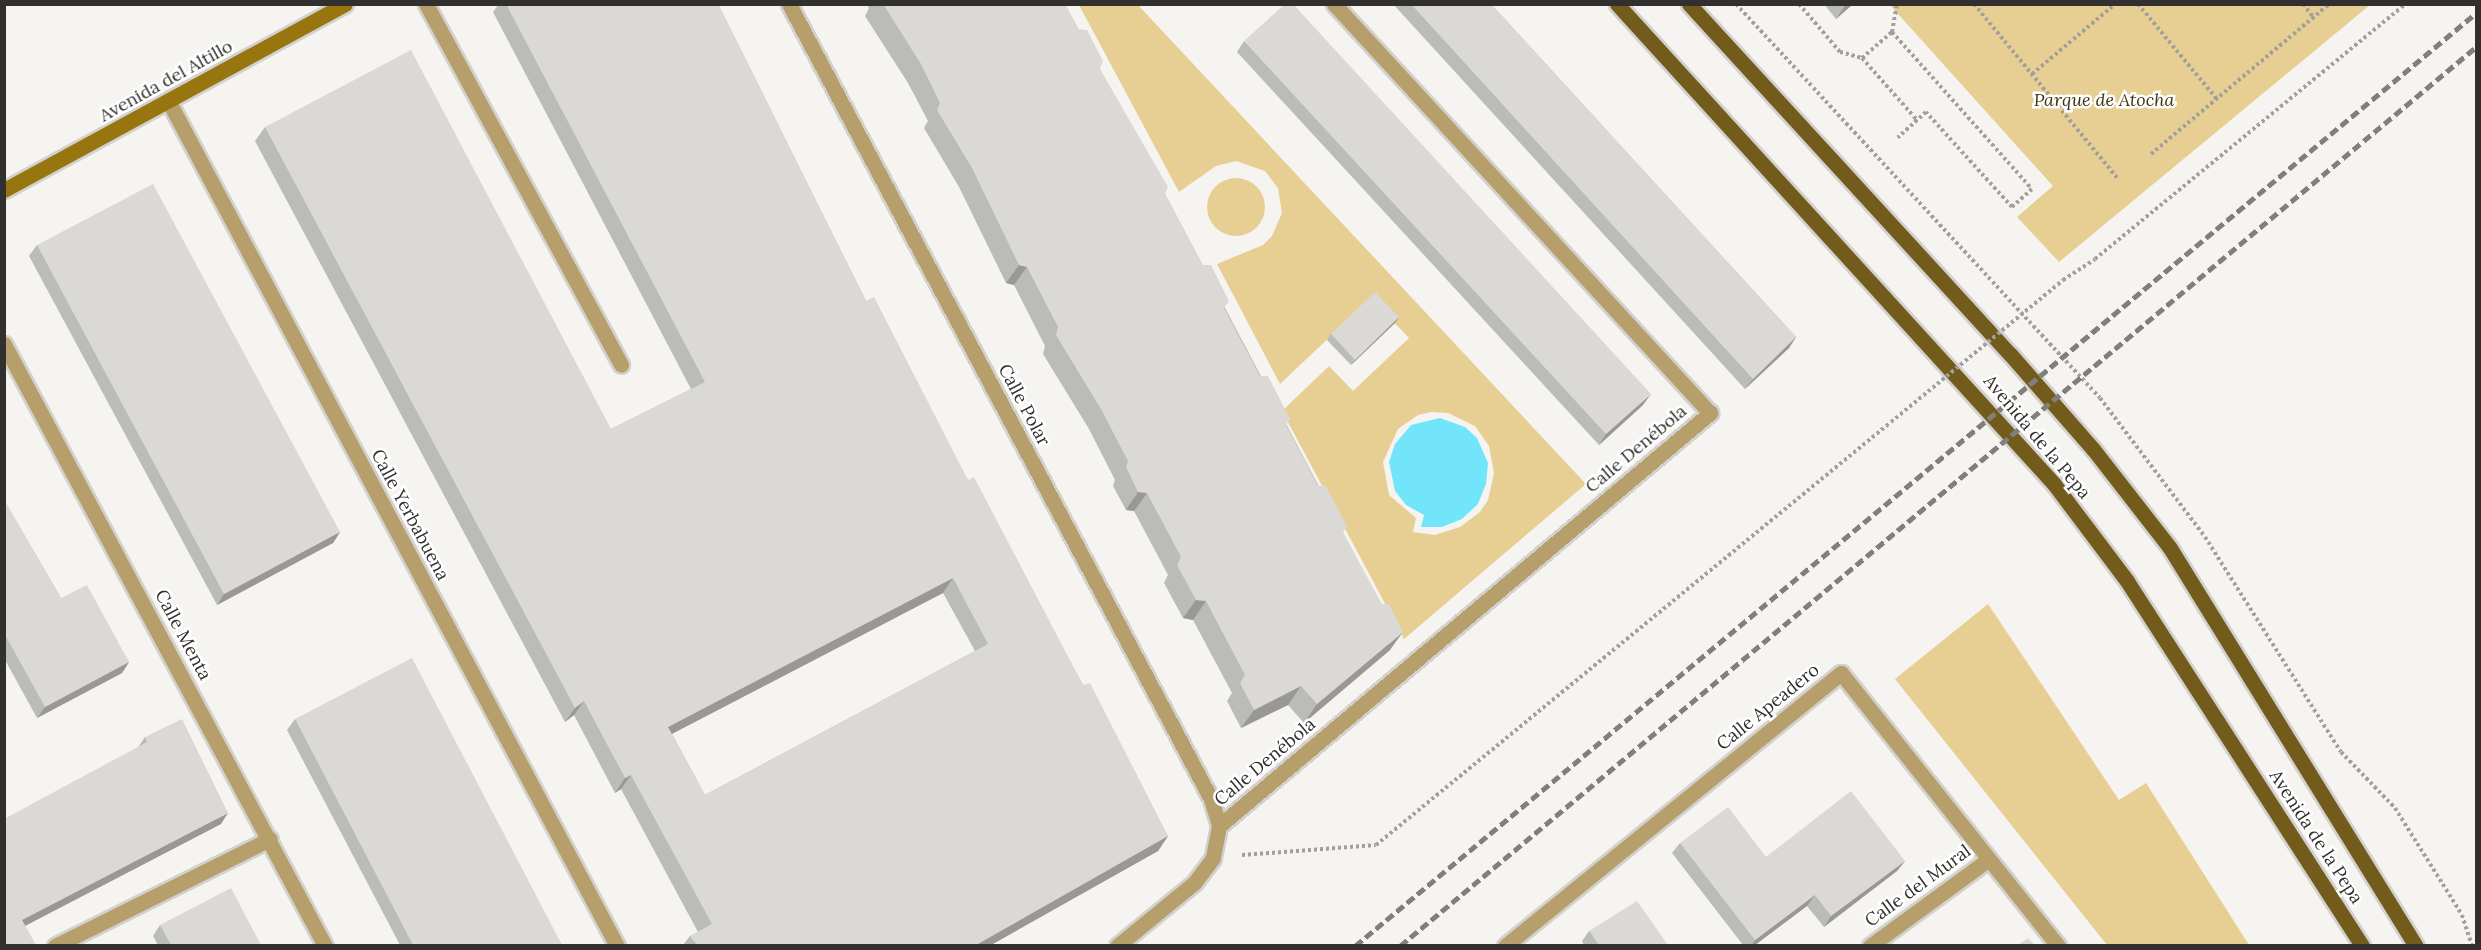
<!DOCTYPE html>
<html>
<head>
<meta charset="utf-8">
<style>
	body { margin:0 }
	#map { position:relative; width:2481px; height:950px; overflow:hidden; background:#f6f4f1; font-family:Lora,serif }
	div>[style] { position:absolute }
	.green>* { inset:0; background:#e7ce93 }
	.round { border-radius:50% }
	.water>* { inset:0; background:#72e5fb }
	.path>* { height:4px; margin-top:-2px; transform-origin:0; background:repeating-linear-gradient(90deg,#a2a09e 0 3px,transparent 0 6px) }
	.roads { filter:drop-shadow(2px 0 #d3d1ce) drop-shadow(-2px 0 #d3d1ce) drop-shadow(0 2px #d3d1ce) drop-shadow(0 -2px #d3d1ce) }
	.street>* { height:15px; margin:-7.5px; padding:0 7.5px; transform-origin:7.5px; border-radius:7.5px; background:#b69f6a }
	.secondary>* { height:15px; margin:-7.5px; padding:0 7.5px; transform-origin:7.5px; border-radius:7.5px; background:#97750f }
	.primary>* { height:15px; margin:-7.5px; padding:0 7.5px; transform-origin:7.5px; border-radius:7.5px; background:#735b1b }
	.rail>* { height:4.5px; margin-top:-2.25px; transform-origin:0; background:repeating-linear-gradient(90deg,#807f7d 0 9px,transparent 0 13.5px) }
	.path-bridge>* { height:4px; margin-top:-2px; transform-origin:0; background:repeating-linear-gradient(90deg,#a2a09e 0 3px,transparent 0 6px) }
	.wall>* { inset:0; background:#bbbbb7 }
	.shaded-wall>* { inset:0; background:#999895 }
	.building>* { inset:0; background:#dad9d5 }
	span { translate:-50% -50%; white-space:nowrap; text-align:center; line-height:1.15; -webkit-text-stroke:5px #fff; paint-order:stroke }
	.street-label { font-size:18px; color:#31302f }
	.park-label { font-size:18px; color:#423410; font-style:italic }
	.frame { position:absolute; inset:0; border:6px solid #31302f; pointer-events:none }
</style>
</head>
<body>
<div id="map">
	<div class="green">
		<div style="clip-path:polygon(evenodd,1079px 5px,1138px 5px,1586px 484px,1404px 639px,1282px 411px,1329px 366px,1353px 391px,1409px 338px,1371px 298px,1280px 384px,1217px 264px,1263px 245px,1272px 236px,1282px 213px,1278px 188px,1265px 171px,1236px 161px,1216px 166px,1179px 192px,1079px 5px,1431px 412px,1448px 413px,1475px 426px,1489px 446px,1494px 473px,1488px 500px,1480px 512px,1460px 527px,1435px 535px,1413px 532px,1416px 518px,1389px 495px,1383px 462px,1398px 429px,1418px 415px,1431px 412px)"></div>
		<div style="clip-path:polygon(1890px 5px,2370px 5px,2059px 262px,2017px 217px,2053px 186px)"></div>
		<div class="round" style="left:1207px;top:178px;width:58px;height:58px"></div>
		<div style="clip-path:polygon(1988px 604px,2119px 800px,2146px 783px,2249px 945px,2107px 945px,1895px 679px)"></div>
	</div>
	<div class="water">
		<div style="clip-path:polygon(1440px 418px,1465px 427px,1477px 438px,1488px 463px,1486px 484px,1478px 504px,1462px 519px,1442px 527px,1421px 527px,1424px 515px,1406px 505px,1395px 491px,1389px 462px,1395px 444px,1411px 425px)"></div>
	</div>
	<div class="path">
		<div style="left:1736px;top:4px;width:536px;rotate:47.27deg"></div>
		<div style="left:2100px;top:398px;width:174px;rotate:52.9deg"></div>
		<div style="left:2205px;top:537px;width:254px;rotate:57.7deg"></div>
		<div style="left:2341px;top:752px;width:78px;rotate:46deg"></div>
		<div style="left:2395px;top:808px;width:126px;rotate:57.9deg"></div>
		<div style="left:2462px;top:915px;width:33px;rotate:72deg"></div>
		<div style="left:1799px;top:4px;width:63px;rotate:49.5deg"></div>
		<div style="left:1840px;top:52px;width:23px;rotate:15deg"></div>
		<div style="left:1862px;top:58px;width:83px;rotate:48.4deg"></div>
		<div style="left:1974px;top:4px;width:228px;rotate:50.5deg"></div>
		<div style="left:2138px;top:4px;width:124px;rotate:50.3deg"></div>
		<div style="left:2303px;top:4px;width:16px;rotate:52deg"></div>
		<div style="left:1892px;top:32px;width:210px;rotate:48.3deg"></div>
		<div style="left:2032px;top:189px;width:27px;rotate:138deg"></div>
		<div style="left:2012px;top:207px;width:128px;rotate:-132.2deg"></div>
		<div style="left:1926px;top:112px;width:38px;rotate:138deg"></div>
		<div style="left:1862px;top:58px;width:40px;rotate:-41deg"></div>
		<div style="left:1892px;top:32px;width:28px;rotate:-80deg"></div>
		<div style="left:2032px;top:74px;width:109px;rotate:-40.1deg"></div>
		<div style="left:2151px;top:154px;width:233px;rotate:-40.1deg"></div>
		<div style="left:2063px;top:280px;width:38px;rotate:-33deg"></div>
		<div style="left:2095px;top:259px;width:401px;rotate:-39.4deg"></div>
		<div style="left:1242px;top:855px;width:134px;rotate:-4.3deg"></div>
		<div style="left:1376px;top:845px;width:666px;rotate:-39.4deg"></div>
	</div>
	<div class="roads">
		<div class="street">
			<div style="left:426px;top:4px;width:410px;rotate:61.6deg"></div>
			<div style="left:789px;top:4px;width:900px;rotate:62.04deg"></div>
			<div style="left:1211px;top:799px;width:28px;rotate:73deg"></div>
			<div style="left:1219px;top:826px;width:33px;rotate:101deg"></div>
			<div style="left:1213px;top:858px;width:31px;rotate:127deg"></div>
			<div style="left:1194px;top:883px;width:99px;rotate:140.7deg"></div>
			<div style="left:169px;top:102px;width:956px;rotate:62.04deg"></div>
			<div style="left:4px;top:344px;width:682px;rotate:61.93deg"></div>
			<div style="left:1219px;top:826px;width:642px;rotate:-40.07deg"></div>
			<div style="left:1710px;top:413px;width:556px;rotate:-132.59deg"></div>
			<div style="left:55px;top:946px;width:240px;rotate:-26.5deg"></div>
			<div style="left:1505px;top:946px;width:433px;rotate:-39.1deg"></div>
			<div style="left:1841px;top:673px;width:349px;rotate:51.5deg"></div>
			<div style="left:1870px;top:946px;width:147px;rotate:-36.2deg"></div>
		</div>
		<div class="secondary">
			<div style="left:4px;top:190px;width:388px;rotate:-28.6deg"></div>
		</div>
		<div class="primary">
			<div style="left:1617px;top:4px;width:649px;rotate:47.68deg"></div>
			<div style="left:2054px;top:484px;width:121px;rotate:53deg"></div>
			<div style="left:2127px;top:581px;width:434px;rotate:57.2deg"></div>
			<div style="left:1689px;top:4px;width:475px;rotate:47.5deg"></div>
			<div style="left:2010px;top:354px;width:126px;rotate:48.9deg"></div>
			<div style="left:2093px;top:449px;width:125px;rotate:52.1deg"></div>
			<div style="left:2170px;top:548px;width:468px;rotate:58.3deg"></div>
		</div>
	</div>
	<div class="rail">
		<div style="left:1355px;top:946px;width:1458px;rotate:-39.77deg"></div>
		<div style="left:1400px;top:946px;width:1402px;rotate:-39.88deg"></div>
	</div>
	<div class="path-bridge">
		<div style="left:1891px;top:422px;width:223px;rotate:-39.5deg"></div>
	</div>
	<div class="wall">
		<div style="clip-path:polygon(evenodd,499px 4px,718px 4px,866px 301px,968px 480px,1168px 836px,1158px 851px,991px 945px,683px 945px,690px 936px,698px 932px,621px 789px,615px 793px,574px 715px,565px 722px,255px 141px,265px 127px,611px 429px,691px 389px,493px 12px,499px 4px,943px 593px,975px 651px,705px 795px,672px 734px,943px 593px)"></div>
		<div style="clip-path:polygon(866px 4px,1065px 4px,1343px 532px,1390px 650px,1304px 723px,1288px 705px,1241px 728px,1227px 701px,1232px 693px,1193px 620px,1183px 618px,1164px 583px,1168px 575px,1134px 511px,1126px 510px,1113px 486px,1115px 480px,1089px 429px,1043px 354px,1045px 346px,1014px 285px,1006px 283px,959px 187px,924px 128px,928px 121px,908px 83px,865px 16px,869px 8px)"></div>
		<div style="clip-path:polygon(1393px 4px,1491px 4px,1796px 337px,1789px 348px,1745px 389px)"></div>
		<div style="clip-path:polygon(1824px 4px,1853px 4px,1836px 19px)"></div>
		<div style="clip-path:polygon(1244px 41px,1643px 405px,1599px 445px,1237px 52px)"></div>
		<div style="clip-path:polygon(37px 245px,340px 532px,333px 543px,217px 605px,29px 256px)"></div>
		<div style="clip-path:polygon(1399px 317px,1395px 323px,1351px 365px,1327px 340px,1331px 334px)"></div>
		<div style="clip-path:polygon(4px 500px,61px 598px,129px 662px,122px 673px,37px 718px,4px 658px)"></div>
		<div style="clip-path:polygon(295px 719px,562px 945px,400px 945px,287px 730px)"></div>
		<div style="clip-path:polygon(145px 737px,221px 824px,25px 926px,4px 945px)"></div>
		<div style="clip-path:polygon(1680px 843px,1766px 857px,1905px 861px,1897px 871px,1824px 927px,1807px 906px,1755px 945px,1743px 945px,1672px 853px)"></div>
		<div style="clip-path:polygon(160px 925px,261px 945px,158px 945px,153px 936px)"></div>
		<div style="clip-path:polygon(1589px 931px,1668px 945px,1584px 945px,1582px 941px)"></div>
	</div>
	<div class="shaded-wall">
		<div style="clip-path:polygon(1846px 4px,1853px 4px,1836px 19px)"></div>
		<div style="clip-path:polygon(1019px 265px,1027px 267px,1014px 285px,1006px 283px)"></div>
		<div style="clip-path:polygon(1399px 317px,1395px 323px,1351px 365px,1355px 360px)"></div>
		<div style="clip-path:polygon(1796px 337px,1789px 348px,1745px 389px,1753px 379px)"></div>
		<div style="clip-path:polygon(1651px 394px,1643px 405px,1599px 445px,1606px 434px)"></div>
		<div style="clip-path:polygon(1138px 492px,1147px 493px,1134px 511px,1126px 510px)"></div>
		<div style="clip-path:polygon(340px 532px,333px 543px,217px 605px,224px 594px)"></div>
		<div style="clip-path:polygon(953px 578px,943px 593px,658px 741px,668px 727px)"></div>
		<div style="clip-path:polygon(1196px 600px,1206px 601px,1193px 620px,1183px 618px)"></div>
		<div style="clip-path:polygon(1403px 632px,1390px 650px,1304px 723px,1317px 704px)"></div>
		<div style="clip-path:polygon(129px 662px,122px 673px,37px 718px,45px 707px)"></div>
		<div style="clip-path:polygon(1301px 686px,1288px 705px,1241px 728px,1254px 710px)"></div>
		<div style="clip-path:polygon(584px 701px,574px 715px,565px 722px,575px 708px)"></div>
		<div style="clip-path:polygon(631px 775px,621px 789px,615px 793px,625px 778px)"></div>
		<div style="clip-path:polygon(228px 813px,221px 824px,15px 931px,22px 920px)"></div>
		<div style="clip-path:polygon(1168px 836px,1158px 851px,991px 945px,976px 945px)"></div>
		<div style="clip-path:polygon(1905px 861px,1897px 871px,1824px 927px,1831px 916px)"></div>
		<div style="clip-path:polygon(1815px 895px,1807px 906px,1755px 945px,1752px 945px,1755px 940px)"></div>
	</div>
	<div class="building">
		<div style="clip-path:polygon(evenodd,506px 4px,718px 4px,866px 301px,874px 297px,968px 480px,974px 477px,1083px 685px,1090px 683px,1168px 836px,976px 945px,697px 945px,690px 936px,712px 924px,631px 775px,625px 778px,584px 701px,575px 708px,265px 127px,411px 50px,611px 429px,705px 382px,506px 4px,953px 578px,988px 644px,705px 795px,668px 727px,953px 578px)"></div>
		<div style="clip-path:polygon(883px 4px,1065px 4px,1078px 29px,1087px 30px,1103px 61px,1100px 69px,1168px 187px,1165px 194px,1203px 265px,1211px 265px,1229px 301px,1224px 308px,1244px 346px,1260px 376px,1268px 376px,1290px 419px,1286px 425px,1318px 486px,1325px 485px,1347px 526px,1343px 532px,1365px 573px,1382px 604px,1389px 604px,1403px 632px,1317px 704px,1301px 686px,1254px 710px,1240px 683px,1245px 675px,1206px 601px,1196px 600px,1177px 565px,1181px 557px,1147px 493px,1138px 492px,1126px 467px,1128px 461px,1102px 411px,1056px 335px,1058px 327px,1027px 267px,1019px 265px,972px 168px,937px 110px,940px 103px,921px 64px)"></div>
		<div style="clip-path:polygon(1285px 4px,1293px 4px,1651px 394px,1606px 434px,1244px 41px)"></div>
		<div style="clip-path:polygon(1411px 4px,1491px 4px,1796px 337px,1753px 379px)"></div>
		<div style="clip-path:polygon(153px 184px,340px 532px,224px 594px,37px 245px)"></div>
		<div style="clip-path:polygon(1375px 292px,1399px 317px,1355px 360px,1331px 334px)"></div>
		<div style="clip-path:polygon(4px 500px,61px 598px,87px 585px,129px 662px,45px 707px,4px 633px)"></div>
		<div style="clip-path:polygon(412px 658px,562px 945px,413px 945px,295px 719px)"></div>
		<div style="clip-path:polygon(182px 719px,228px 813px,22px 920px,36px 945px,4px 945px,4px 819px,147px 742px,145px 737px)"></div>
		<div style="clip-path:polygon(1851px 791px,1905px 861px,1831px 916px,1815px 895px,1755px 940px,1680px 843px,1728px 807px,1766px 857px)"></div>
		<div style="clip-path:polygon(231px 888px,261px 945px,171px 945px,160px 925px)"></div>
		<div style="clip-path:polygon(1637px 901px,1668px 945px,1599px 945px,1589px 931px)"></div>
		<div style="clip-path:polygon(2028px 938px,2034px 945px,2018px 945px)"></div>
	</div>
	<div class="street-label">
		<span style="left:166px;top:81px;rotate:-29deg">Avenida del Altillo</span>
		<span style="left:1024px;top:405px;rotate:62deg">Calle Polar</span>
		<span style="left:2037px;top:437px;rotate:50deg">Avenida de la Pepa</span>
		<span style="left:1636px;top:449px;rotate:-40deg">Calle Denébola</span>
		<span style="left:410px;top:515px;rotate:62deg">Calle Yerbabuena</span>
		<span style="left:183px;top:635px;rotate:62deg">Calle Menta</span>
		<span style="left:1768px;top:707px;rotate:-39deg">Calle Apeadero</span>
		<span style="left:1265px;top:762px;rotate:-40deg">Calle Denébola</span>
		<span style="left:2316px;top:837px;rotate:57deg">Avenida de la Pepa</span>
		<span style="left:1918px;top:886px;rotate:-36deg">Calle del Mural</span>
	</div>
	<div class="park-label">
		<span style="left:2104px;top:100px">Parque de Atocha</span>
	</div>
	<div class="frame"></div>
</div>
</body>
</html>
